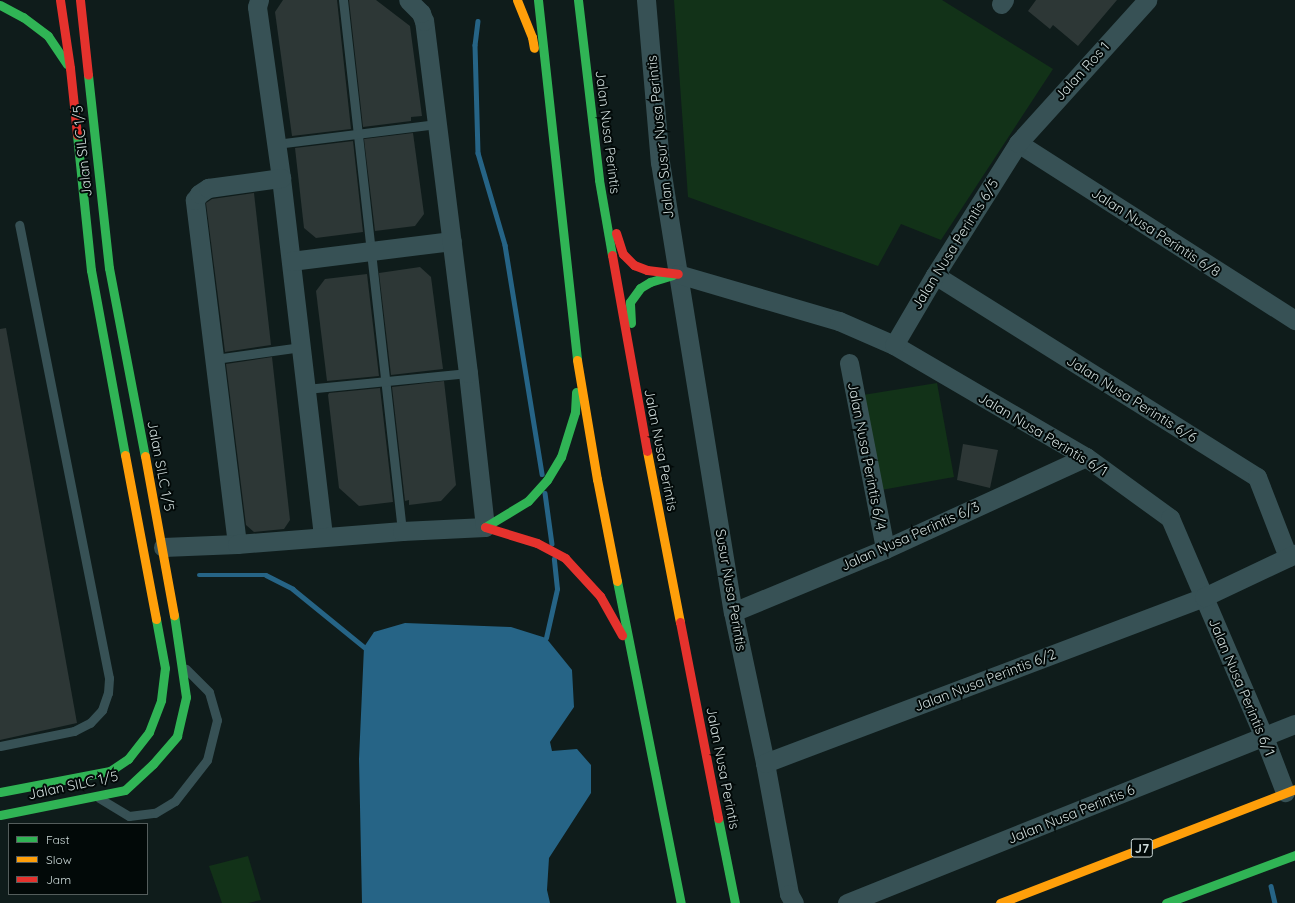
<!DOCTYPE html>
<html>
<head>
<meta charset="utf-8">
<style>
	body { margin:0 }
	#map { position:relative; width:1295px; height:903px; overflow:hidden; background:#0f1c1b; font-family:Quicksand,sans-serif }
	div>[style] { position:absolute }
	.green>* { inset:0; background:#123218 }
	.water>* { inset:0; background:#266486 }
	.stream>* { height:4.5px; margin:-2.25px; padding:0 2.25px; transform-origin:2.25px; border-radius:2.25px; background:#266486 }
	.building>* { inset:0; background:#2d3736 }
	.lane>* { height:9px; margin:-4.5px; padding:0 4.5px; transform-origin:4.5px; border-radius:4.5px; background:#375155 }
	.street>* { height:19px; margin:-9.5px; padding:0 9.5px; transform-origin:9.5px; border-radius:9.5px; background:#375155 }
	.fast>* { height:9px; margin:-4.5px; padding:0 4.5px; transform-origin:4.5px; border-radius:4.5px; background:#30b455 }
	.slow>* { height:9px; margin:-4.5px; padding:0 4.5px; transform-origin:4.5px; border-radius:4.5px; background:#ff9f0a }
	.jam>* { height:9px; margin:-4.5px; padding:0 4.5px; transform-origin:4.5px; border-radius:4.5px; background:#e5322d }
	span { translate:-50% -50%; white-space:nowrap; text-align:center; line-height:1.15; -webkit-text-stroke:4px #020908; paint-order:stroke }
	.shield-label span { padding:1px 3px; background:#020908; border:1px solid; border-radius:3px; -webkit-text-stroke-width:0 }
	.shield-label { font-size:13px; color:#cedbda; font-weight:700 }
	.street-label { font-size:14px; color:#cedbda }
	.legend { position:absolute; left:8px; top:823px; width:140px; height:72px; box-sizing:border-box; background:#020908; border:1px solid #545d5c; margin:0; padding:5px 7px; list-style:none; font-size:12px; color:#cedbda }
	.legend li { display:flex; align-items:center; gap:8px; height:20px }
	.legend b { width:20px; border:1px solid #545d5c }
</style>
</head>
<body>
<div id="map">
	<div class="green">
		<div style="clip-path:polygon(674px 0,942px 0,1053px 69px,941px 240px,901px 224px,878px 266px,688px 197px)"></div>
		<div style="clip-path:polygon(937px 383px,954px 477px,881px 490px,863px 395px)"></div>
		<div style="clip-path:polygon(248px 856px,261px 900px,248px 903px,222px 903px,209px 866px)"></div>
	</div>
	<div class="water">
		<div style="clip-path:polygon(405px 623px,511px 627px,546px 638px,572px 670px,574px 707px,550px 742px,552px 751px,577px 749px,591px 765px,591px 793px,549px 858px,547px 890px,550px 903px,362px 903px,359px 759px,364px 647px,374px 632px)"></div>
	</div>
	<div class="stream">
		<div style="left:478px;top:21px;width:24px;rotate:97deg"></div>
		<div style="left:475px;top:45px;width:108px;rotate:88.4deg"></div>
		<div style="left:478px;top:153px;width:96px;rotate:73.6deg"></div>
		<div style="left:505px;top:245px;width:232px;rotate:80.8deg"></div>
		<div style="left:545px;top:493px;width:51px;rotate:82.2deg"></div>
		<div style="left:199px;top:575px;width:67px"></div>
		<div style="left:266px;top:575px;width:30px;rotate:27deg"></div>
		<div style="left:293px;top:589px;width:92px;rotate:39.2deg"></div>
		<div style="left:546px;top:638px;width:50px;rotate:-77.3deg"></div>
		<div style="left:557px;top:589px;width:30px;rotate:-96deg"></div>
		<div style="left:1271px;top:886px;width:17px;rotate:77deg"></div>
	</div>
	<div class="building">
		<div style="clip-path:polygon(283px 0,337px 0,351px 129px,292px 136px,275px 12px)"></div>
		<div style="clip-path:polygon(349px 0,376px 0,410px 26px,422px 116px,411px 117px,411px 121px,363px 127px)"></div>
		<div style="clip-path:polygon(1036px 0,1117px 0,1078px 46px,1053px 25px,1050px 29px,1028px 11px)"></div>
		<div style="clip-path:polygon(413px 133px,424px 214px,415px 226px,375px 231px,364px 139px)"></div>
		<div style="clip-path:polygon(353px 141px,363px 232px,316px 238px,304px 228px,295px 148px)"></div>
		<div style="clip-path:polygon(254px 193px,271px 345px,225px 352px,206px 203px,212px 199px)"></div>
		<div style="clip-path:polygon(420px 267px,431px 277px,443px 369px,391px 375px,379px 273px)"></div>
		<div style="clip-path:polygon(367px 274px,379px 376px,327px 381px,316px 291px,325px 279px)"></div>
		<div style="clip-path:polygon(6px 328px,77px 723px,0 740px,0 329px)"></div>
		<div style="clip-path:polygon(272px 357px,290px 520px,284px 529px,254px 532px,246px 525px,226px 364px)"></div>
		<div style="clip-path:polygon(444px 381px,456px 485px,441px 501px,409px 505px,409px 500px,405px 501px,392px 387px)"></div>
		<div style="clip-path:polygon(380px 388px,393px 502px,359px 506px,339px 488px,328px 395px,329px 393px)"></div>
		<div style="clip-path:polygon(963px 444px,998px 450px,990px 488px,957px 480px)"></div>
	</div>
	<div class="lane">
		<div style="left:343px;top:0;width:534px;rotate:83.66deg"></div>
		<div style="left:276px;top:144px;width:162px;rotate:-7.1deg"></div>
		<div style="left:215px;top:359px;width:87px;rotate:-7.9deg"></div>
		<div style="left:306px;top:389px;width:163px;rotate:-5.6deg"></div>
		<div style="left:0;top:746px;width:76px;rotate:-11.5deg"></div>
		<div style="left:74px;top:731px;width:18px;rotate:-27deg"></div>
		<div style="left:90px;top:723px;width:18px;rotate:-47deg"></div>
		<div style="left:102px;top:710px;width:18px;rotate:-71deg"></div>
		<div style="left:108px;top:693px;width:15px;rotate:-86deg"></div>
		<div style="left:109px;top:678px;width:462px;rotate:-101.2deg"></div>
		<div style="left:99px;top:798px;width:35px;rotate:31deg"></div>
		<div style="left:129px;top:816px;width:26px;rotate:-7deg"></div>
		<div style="left:155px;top:813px;width:23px;rotate:-31deg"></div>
		<div style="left:175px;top:801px;width:52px;rotate:-52deg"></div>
		<div style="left:207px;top:760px;width:41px;rotate:-76deg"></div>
		<div style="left:217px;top:720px;width:29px;rotate:-106deg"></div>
		<div style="left:209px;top:692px;width:33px;rotate:-135deg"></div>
	</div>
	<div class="street">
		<div style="left:259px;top:0;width:7px;rotate:106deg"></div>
		<div style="left:257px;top:7px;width:173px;rotate:82deg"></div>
		<div style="left:281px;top:178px;width:361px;rotate:83.3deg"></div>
		<div style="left:646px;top:0;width:163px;rotate:85.1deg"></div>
		<div style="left:660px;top:162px;width:113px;rotate:80.9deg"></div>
		<div style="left:678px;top:274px;width:342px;rotate:80.8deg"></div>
		<div style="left:733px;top:612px;width:154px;rotate:78deg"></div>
		<div style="left:765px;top:763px;width:133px;rotate:79.6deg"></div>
		<div style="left:789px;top:894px;width:10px;rotate:61deg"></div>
		<div style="left:1001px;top:4px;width:5px;rotate:-53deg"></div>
		<div style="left:1018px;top:143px;width:329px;rotate:32.6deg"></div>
		<div style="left:291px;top:261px;width:162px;rotate:-7.1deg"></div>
		<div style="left:678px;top:274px;width:168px;rotate:16.3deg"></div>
		<div style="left:839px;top:321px;width:60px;rotate:23.6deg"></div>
		<div style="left:894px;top:345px;width:222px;rotate:30.3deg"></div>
		<div style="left:1086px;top:457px;width:104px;rotate:36deg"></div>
		<div style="left:1170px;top:518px;width:238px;rotate:66.8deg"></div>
		<div style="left:1264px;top:737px;width:59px;rotate:69.1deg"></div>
		<div style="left:935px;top:275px;width:380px;rotate:32.1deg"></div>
		<div style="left:1257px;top:477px;width:86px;rotate:68.8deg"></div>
		<div style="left:894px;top:345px;width:81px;rotate:-59.6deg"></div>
		<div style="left:935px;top:275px;width:156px;rotate:-57.8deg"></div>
		<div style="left:1018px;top:143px;width:193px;rotate:-47.9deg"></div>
		<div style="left:849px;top:363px;width:189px;rotate:79deg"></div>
		<div style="left:237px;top:544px;width:347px;rotate:-97deg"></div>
		<div style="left:195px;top:200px;width:7px;rotate:-56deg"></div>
		<div style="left:199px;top:194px;width:11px;rotate:-34deg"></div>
		<div style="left:208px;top:188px;width:74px;rotate:-7.8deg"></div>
		<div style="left:163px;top:547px;width:74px;rotate:-2.3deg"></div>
		<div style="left:237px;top:544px;width:166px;rotate:-4.5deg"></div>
		<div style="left:402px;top:531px;width:83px;rotate:-2.8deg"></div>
		<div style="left:485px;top:527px;width:155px;rotate:-96.3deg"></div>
		<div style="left:468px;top:373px;width:355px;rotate:-97.1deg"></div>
		<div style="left:424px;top:21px;width:9px;rotate:-111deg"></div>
		<div style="left:421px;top:13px;width:18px;rotate:-135deg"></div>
		<div style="left:733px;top:612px;width:165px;rotate:-22.5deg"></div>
		<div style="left:885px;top:549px;width:221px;rotate:-24.6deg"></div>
		<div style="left:765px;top:763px;width:469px;rotate:-20.7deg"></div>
		<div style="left:1204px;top:597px;width:101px;rotate:-25.3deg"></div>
		<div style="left:847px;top:903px;width:482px;rotate:-21.8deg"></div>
	</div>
	<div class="fast">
		<div style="left:538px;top:0;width:362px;rotate:83.8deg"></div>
		<div style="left:578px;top:0;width:181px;rotate:83.3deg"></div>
		<div style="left:599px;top:180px;width:76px;rotate:80.2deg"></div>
		<div style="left:0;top:5px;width:26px;rotate:28deg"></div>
		<div style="left:23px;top:17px;width:31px;rotate:37deg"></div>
		<div style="left:48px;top:36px;width:34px;rotate:56deg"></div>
		<div style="left:88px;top:75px;width:194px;rotate:83.8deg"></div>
		<div style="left:109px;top:268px;width:191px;rotate:79.2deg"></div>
		<div style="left:77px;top:135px;width:136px;rotate:84.1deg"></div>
		<div style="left:91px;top:270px;width:188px;rotate:79.6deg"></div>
		<div style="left:631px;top:323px;width:21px;rotate:-93deg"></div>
		<div style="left:630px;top:302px;width:17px;rotate:-54deg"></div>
		<div style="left:640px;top:288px;width:12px;rotate:-31deg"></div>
		<div style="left:650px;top:282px;width:24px;rotate:-17deg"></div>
		<div style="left:485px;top:527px;width:50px;rotate:-31.2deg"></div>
		<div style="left:528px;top:501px;width:28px;rotate:-48deg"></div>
		<div style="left:547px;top:480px;width:27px;rotate:-59deg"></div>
		<div style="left:561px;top:457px;width:47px;rotate:-72.7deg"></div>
		<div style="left:575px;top:412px;width:20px;rotate:-87deg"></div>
		<div style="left:617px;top:581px;width:328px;rotate:78.8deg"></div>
		<div style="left:0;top:792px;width:112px;rotate:-10.8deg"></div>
		<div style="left:110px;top:771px;width:22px;rotate:-34deg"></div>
		<div style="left:128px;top:759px;width:34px;rotate:-52deg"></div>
		<div style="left:149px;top:732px;width:34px;rotate:-69deg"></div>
		<div style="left:161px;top:700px;width:32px;rotate:-83deg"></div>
		<div style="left:165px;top:668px;width:50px;rotate:-100.4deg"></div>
		<div style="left:0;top:815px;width:127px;rotate:-11.3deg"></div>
		<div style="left:125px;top:790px;width:38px;rotate:-43deg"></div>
		<div style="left:153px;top:764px;width:37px;rotate:-49deg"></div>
		<div style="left:177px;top:736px;width:40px;rotate:-77deg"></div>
		<div style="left:186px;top:697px;width:83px;rotate:-98.3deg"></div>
		<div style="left:718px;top:818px;width:87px;rotate:78.7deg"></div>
		<div style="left:1166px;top:903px;width:138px;rotate:-20.4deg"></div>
	</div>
	<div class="slow">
		<div style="left:517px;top:0;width:40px;rotate:68deg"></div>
		<div style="left:532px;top:37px;width:11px;rotate:80deg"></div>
		<div style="left:577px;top:360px;width:121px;rotate:80.5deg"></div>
		<div style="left:597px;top:479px;width:104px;rotate:78.9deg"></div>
		<div style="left:647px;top:451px;width:174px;rotate:79.1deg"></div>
		<div style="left:125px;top:455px;width:167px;rotate:79.3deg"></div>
		<div style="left:145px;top:456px;width:162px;rotate:79.7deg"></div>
		<div style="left:1000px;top:903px;width:316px;rotate:-21.1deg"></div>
	</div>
	<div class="jam">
		<div style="left:60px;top:0;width:69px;rotate:81.6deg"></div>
		<div style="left:70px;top:68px;width:67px;rotate:84deg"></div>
		<div style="left:80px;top:0;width:75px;rotate:83.9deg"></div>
		<div style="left:616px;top:233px;width:22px;rotate:72deg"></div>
		<div style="left:623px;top:254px;width:16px;rotate:45deg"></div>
		<div style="left:634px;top:265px;width:14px;rotate:21deg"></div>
		<div style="left:647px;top:270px;width:31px;rotate:7deg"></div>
		<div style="left:612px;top:255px;width:199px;rotate:79.9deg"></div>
		<div style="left:485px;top:527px;width:54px;rotate:17.1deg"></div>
		<div style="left:537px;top:543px;width:32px;rotate:28deg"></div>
		<div style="left:565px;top:558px;width:52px;rotate:47.4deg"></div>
		<div style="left:600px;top:596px;width:45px;rotate:60.6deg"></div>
		<div style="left:680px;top:622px;width:200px;rotate:79deg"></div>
	</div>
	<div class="shield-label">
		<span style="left:1142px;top:848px">J7</span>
	</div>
	<div class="street-label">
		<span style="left:1082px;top:71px;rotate:-48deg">Jalan Ros 1</span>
		<span style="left:608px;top:132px;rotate:83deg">Jalan Nusa Perintis</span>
		<span style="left:660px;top:137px;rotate:-96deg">Jalan Susur Nusa Perintis</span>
		<span style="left:82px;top:151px;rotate:-96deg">Jalan SILC 1/5</span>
		<span style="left:1156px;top:232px;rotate:33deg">Jalan Nusa Perintis 6/8</span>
		<span style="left:955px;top:244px;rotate:-58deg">Jalan Nusa Perintis 6/5</span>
		<span style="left:1132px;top:399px;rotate:32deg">Jalan Nusa Perintis 6/6</span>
		<span style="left:1043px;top:434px;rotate:31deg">Jalan Nusa Perintis 6/1</span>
		<span style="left:661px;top:450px;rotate:79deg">Jalan Nusa Perintis</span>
		<span style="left:867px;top:456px;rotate:79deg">Jalan Nusa Perintis 6/4</span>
		<span style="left:161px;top:466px;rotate:79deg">Jalan SILC 1/5</span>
		<span style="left:910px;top:536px;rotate:-24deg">Jalan Nusa Perintis 6/3</span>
		<span style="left:731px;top:590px;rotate:80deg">Susur Nusa Perintis</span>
		<span style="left:985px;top:680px;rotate:-21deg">Jalan Nusa Perintis 6/2</span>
		<span style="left:1242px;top:687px;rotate:67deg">Jalan Nusa Perintis 6/1</span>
		<span style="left:723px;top:768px;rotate:79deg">Jalan Nusa Perintis</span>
		<span style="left:73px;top:785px;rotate:-12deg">Jalan SILC 1/5</span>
		<span style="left:1071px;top:814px;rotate:-22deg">Jalan Nusa Perintis 6</span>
	</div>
	<ul class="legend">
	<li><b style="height:5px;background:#30b455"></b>Fast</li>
	<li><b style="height:5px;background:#ff9f0a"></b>Slow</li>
	<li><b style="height:5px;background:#e5322d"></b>Jam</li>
	</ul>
</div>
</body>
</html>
